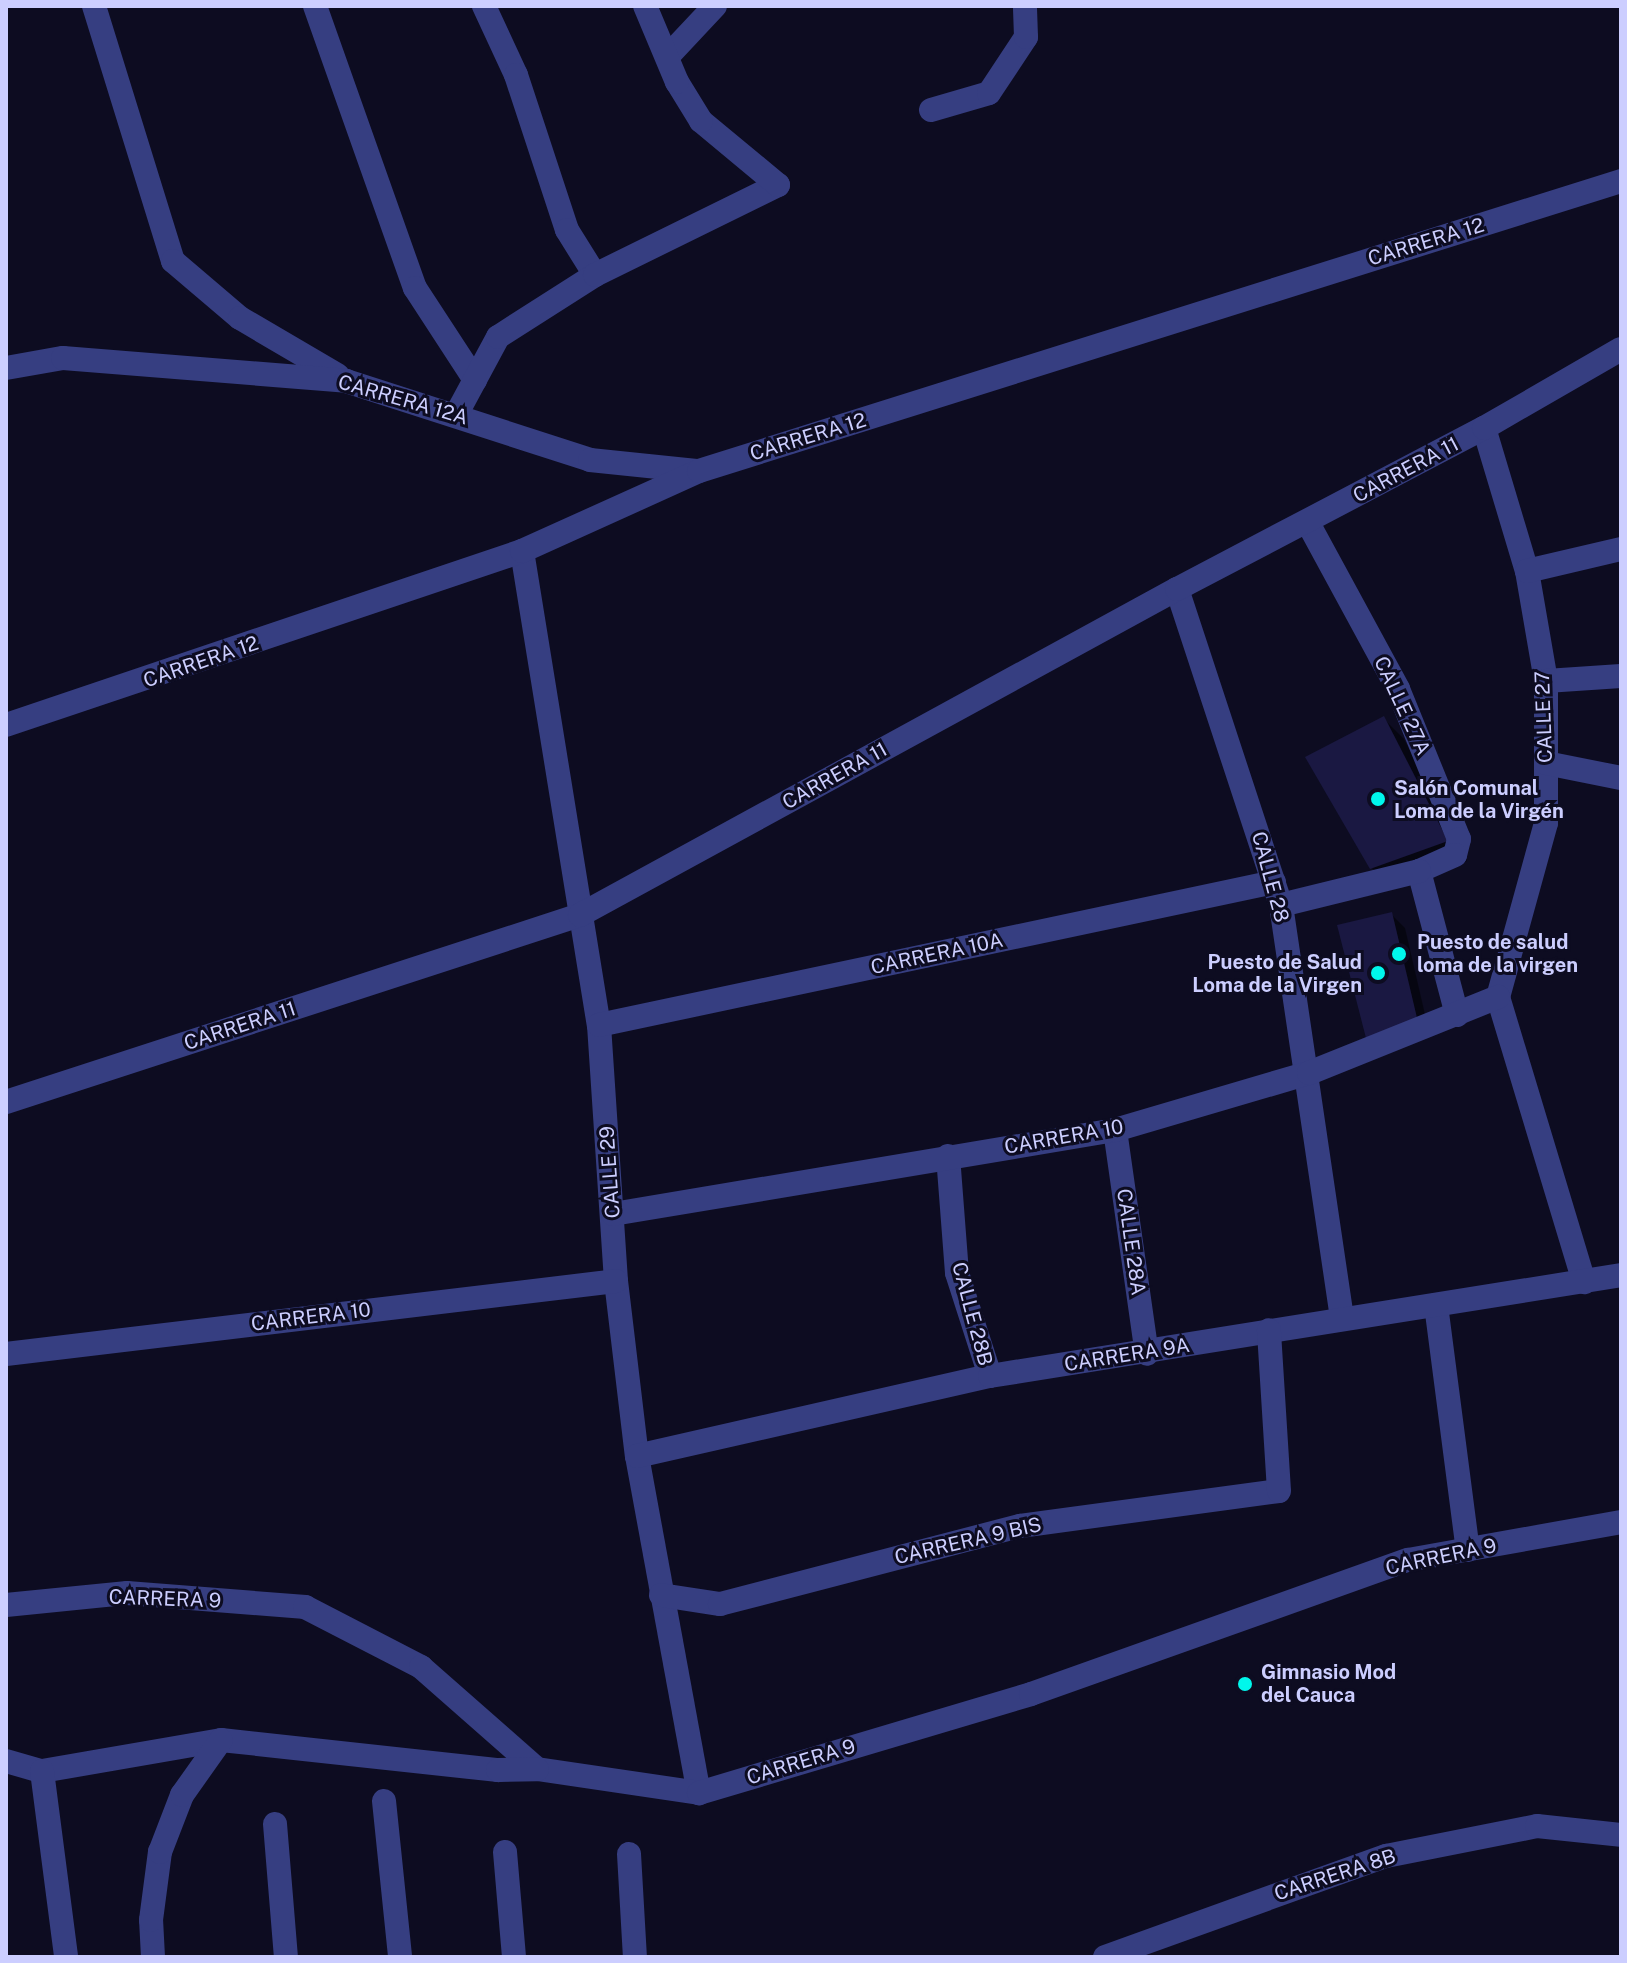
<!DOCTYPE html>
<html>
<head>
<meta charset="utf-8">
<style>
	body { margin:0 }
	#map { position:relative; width:1627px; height:1963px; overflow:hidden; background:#0d0c21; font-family:"Public Sans",sans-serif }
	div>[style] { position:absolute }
	.shadow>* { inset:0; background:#0007 }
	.building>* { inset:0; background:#1a1842 }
	.minor>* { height:24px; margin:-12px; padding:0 12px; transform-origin:12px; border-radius:12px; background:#363e81 }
	.dots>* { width:22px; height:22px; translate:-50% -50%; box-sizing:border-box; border:4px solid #0d0c21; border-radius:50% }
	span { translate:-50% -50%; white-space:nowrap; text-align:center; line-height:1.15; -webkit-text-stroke:6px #0d0c21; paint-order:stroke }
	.street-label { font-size:20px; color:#ccceff }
	.poi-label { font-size:20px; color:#ccceff; font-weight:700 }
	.left { translate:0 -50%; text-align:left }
	.right { translate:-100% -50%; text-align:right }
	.frame { position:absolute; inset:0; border:8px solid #ccceff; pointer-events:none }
</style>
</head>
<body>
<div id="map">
	<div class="shadow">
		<div style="clip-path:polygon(1383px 718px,1404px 739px,1467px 861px,1393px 889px,1372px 868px)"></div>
		<div style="clip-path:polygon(1391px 914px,1405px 928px,1430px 1036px,1368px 1041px)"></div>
	</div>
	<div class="building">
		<div style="clip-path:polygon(1384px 716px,1448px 841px,1370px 869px,1305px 757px)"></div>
		<div style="clip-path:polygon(1392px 912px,1418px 1022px,1367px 1042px,1337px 925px)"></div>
	</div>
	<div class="minor">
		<div style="left:94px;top:6px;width:267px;rotate:72.8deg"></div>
		<div style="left:173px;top:261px;width:88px;rotate:40.4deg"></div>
		<div style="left:240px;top:318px;width:113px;rotate:30.4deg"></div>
		<div style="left:315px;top:6px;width:299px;rotate:70.5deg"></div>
		<div style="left:415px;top:288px;width:110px;rotate:56.9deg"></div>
		<div style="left:484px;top:6px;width:76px;rotate:65.1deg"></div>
		<div style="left:516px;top:75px;width:163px;rotate:71.8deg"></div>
		<div style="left:567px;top:230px;width:53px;rotate:58.1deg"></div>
		<div style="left:669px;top:55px;width:67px;rotate:-46.8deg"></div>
		<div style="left:931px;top:110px;width:60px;rotate:-16.3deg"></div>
		<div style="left:989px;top:93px;width:67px;rotate:-56.5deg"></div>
		<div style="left:1026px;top:37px;width:31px;rotate:-92deg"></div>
		<div style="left:6px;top:368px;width:58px;rotate:-10deg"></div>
		<div style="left:63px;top:358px;width:284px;rotate:4.6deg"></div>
		<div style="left:346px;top:381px;width:256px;rotate:17.9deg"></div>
		<div style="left:590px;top:460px;width:107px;rotate:5.9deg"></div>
		<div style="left:456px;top:415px;width:89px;rotate:-61.7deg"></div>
		<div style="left:498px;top:337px;width:115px;rotate:-32.6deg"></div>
		<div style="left:595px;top:275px;width:204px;rotate:-26.2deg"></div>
		<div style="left:778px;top:185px;width:100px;rotate:-140.3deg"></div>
		<div style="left:701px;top:121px;width:46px;rotate:-121.6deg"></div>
		<div style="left:677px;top:82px;width:82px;rotate:-112.8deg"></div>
		<div style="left:1484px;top:428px;width:149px;rotate:73.3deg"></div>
		<div style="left:1527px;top:571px;width:112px;rotate:80.2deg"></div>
		<div style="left:1546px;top:681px;width:142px;rotate:90deg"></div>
		<div style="left:1546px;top:823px;width:180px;rotate:105.4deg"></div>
		<div style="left:1498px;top:997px;width:298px;rotate:73.2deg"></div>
		<div style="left:1308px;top:523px;width:189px;rotate:61.5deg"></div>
		<div style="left:1398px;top:689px;width:162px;rotate:67.9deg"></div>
		<div style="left:1459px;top:839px;width:16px;rotate:104deg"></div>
		<div style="left:1455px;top:855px;width:39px;rotate:156deg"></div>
		<div style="left:1419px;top:871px;width:149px;rotate:75.2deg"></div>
		<div style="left:522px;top:551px;width:480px;rotate:80.8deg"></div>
		<div style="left:599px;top:1025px;width:257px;rotate:86.2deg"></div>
		<div style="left:616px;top:1281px;width:176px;rotate:83.2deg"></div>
		<div style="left:637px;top:1456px;width:343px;rotate:79.6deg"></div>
		<div style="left:1527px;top:571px;width:97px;rotate:-13.2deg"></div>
		<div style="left:1177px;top:589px;width:333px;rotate:71.8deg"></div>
		<div style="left:1281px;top:905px;width:416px;rotate:81.6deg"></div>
		<div style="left:1546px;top:681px;width:75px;rotate:-3.8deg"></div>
		<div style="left:6px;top:725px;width:545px;rotate:-18.63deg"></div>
		<div style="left:522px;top:551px;width:194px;rotate:-24.3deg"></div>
		<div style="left:699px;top:471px;width:967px;rotate:-17.46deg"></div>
		<div style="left:1546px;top:763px;width:76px;rotate:11.3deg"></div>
		<div style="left:1281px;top:905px;width:142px;rotate:-13.8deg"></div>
		<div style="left:599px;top:1025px;width:690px;rotate:-11.96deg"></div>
		<div style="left:6px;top:1102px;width:604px;rotate:-18.04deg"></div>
		<div style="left:580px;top:915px;width:680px;rotate:-28.64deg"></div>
		<div style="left:1177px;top:589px;width:347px;rotate:-27.7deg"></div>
		<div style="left:1484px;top:428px;width:158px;rotate:-30deg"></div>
		<div style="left:1115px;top:1130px;width:226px;rotate:81.9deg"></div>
		<div style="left:948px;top:1156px;width:117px;rotate:85.6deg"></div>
		<div style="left:957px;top:1273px;width:108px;rotate:72.2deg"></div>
		<div style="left:613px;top:1214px;width:509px;rotate:-9.5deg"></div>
		<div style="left:1115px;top:1130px;width:202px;rotate:-16.4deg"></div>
		<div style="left:1309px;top:1073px;width:204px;rotate:-21.9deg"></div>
		<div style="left:1436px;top:1305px;width:247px;rotate:82.6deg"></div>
		<div style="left:6px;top:1354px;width:614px;rotate:-6.82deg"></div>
		<div style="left:637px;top:1456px;width:362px;rotate:-12.8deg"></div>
		<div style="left:990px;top:1376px;width:639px;rotate:-9.09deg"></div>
		<div style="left:661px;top:1595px;width:60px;rotate:8.7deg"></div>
		<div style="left:720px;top:1604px;width:310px;rotate:-14.6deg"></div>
		<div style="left:1020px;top:1526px;width:261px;rotate:-7.7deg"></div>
		<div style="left:1279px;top:1491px;width:161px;rotate:-93.6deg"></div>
		<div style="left:6px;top:1605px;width:122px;rotate:-5.7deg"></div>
		<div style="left:127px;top:1593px;width:179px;rotate:4.5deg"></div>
		<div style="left:305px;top:1607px;width:131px;rotate:27.3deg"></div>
		<div style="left:421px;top:1667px;width:154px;rotate:41.3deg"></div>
		<div style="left:537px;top:1769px;width:164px;rotate:8.4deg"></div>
		<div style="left:699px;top:1793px;width:346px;rotate:-16.6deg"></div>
		<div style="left:1031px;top:1694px;width:400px;rotate:-19.6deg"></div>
		<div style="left:1408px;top:1560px;width:216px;rotate:-10.1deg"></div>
		<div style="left:6px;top:1761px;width:37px;rotate:16deg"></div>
		<div style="left:42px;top:1771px;width:182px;rotate:-9.8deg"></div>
		<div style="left:221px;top:1740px;width:279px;rotate:6.2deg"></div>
		<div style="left:498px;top:1770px;width:39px;rotate:-1deg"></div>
		<div style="left:42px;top:1771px;width:188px;rotate:82.6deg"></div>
		<div style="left:384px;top:1801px;width:157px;rotate:84.1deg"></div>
		<div style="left:275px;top:1824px;width:133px;rotate:85.3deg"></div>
		<div style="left:505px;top:1852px;width:105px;rotate:85.1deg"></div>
		<div style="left:629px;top:1854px;width:103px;rotate:86.7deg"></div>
		<div style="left:153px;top:1957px;width:37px;rotate:-93deg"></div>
		<div style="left:151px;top:1920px;width:69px;rotate:-82.5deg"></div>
		<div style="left:160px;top:1852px;width:61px;rotate:-68.9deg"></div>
		<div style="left:182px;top:1795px;width:67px;rotate:-54.7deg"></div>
		<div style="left:1105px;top:1957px;width:299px;rotate:-19.8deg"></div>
		<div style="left:1386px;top:1856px;width:154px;rotate:-11.2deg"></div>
		<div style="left:1537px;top:1826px;width:84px;rotate:6.1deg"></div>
	</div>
	<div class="dots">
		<div style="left:1378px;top:799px;background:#00f7ec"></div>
		<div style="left:1399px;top:954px;background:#00f7ec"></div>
		<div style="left:1378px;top:973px;background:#00f7ec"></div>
		<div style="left:1245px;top:1684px;background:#00f7ec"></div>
	</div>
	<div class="street-label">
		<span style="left:1426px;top:242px;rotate:-17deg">CARRERA 12</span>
		<span style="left:403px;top:400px;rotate:16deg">CARRERA 12A</span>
		<span style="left:808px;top:437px;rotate:-17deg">CARRERA 12</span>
		<span style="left:1406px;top:470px;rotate:-28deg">CARRERA 11</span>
		<span style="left:201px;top:662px;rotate:-19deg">CARRERA 12</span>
		<span style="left:1402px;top:706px;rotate:65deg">CALLE 27A</span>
		<span style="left:1544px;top:717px;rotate:-92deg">CALLE 27</span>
		<span style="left:835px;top:776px;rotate:-29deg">CARRERA 11</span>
		<span style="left:1270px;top:877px;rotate:75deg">CALLE 28</span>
		<span style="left:937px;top:954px;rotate:-12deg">CARRERA 10A</span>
		<span style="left:240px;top:1026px;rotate:-18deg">CARRERA 11</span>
		<span style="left:1064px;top:1137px;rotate:-10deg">CARRERA 10</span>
		<span style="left:610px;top:1172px;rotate:-94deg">CALLE 29</span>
		<span style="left:1131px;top:1242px;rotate:82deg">CALLE 28A</span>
		<span style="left:972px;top:1314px;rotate:75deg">CALLE 28B</span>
		<span style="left:311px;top:1317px;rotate:-7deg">CARRERA 10</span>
		<span style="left:1127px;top:1355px;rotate:-9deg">CARRERA 9A</span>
		<span style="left:968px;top:1541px;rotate:-13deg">CARRERA 9 BIS</span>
		<span style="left:1441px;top:1557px;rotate:-12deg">CARRERA 9</span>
		<span style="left:165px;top:1599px;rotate:2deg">CARRERA 9</span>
		<span style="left:801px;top:1762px;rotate:-17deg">CARRERA 9</span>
		<span style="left:1335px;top:1875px;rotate:-18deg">CARRERA 8B</span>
	</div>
	<div class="poi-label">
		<span class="left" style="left:1394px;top:800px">Salón Comunal<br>Loma de la Virgén</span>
		<span class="left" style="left:1417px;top:954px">Puesto de salud<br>loma de la virgen</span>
		<span class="right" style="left:1362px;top:974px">Puesto de Salud<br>Loma de la Virgen</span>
		<span class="left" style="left:1261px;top:1684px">Gimnasio Mod<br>del Cauca</span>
	</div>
	<div class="frame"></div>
</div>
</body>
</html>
